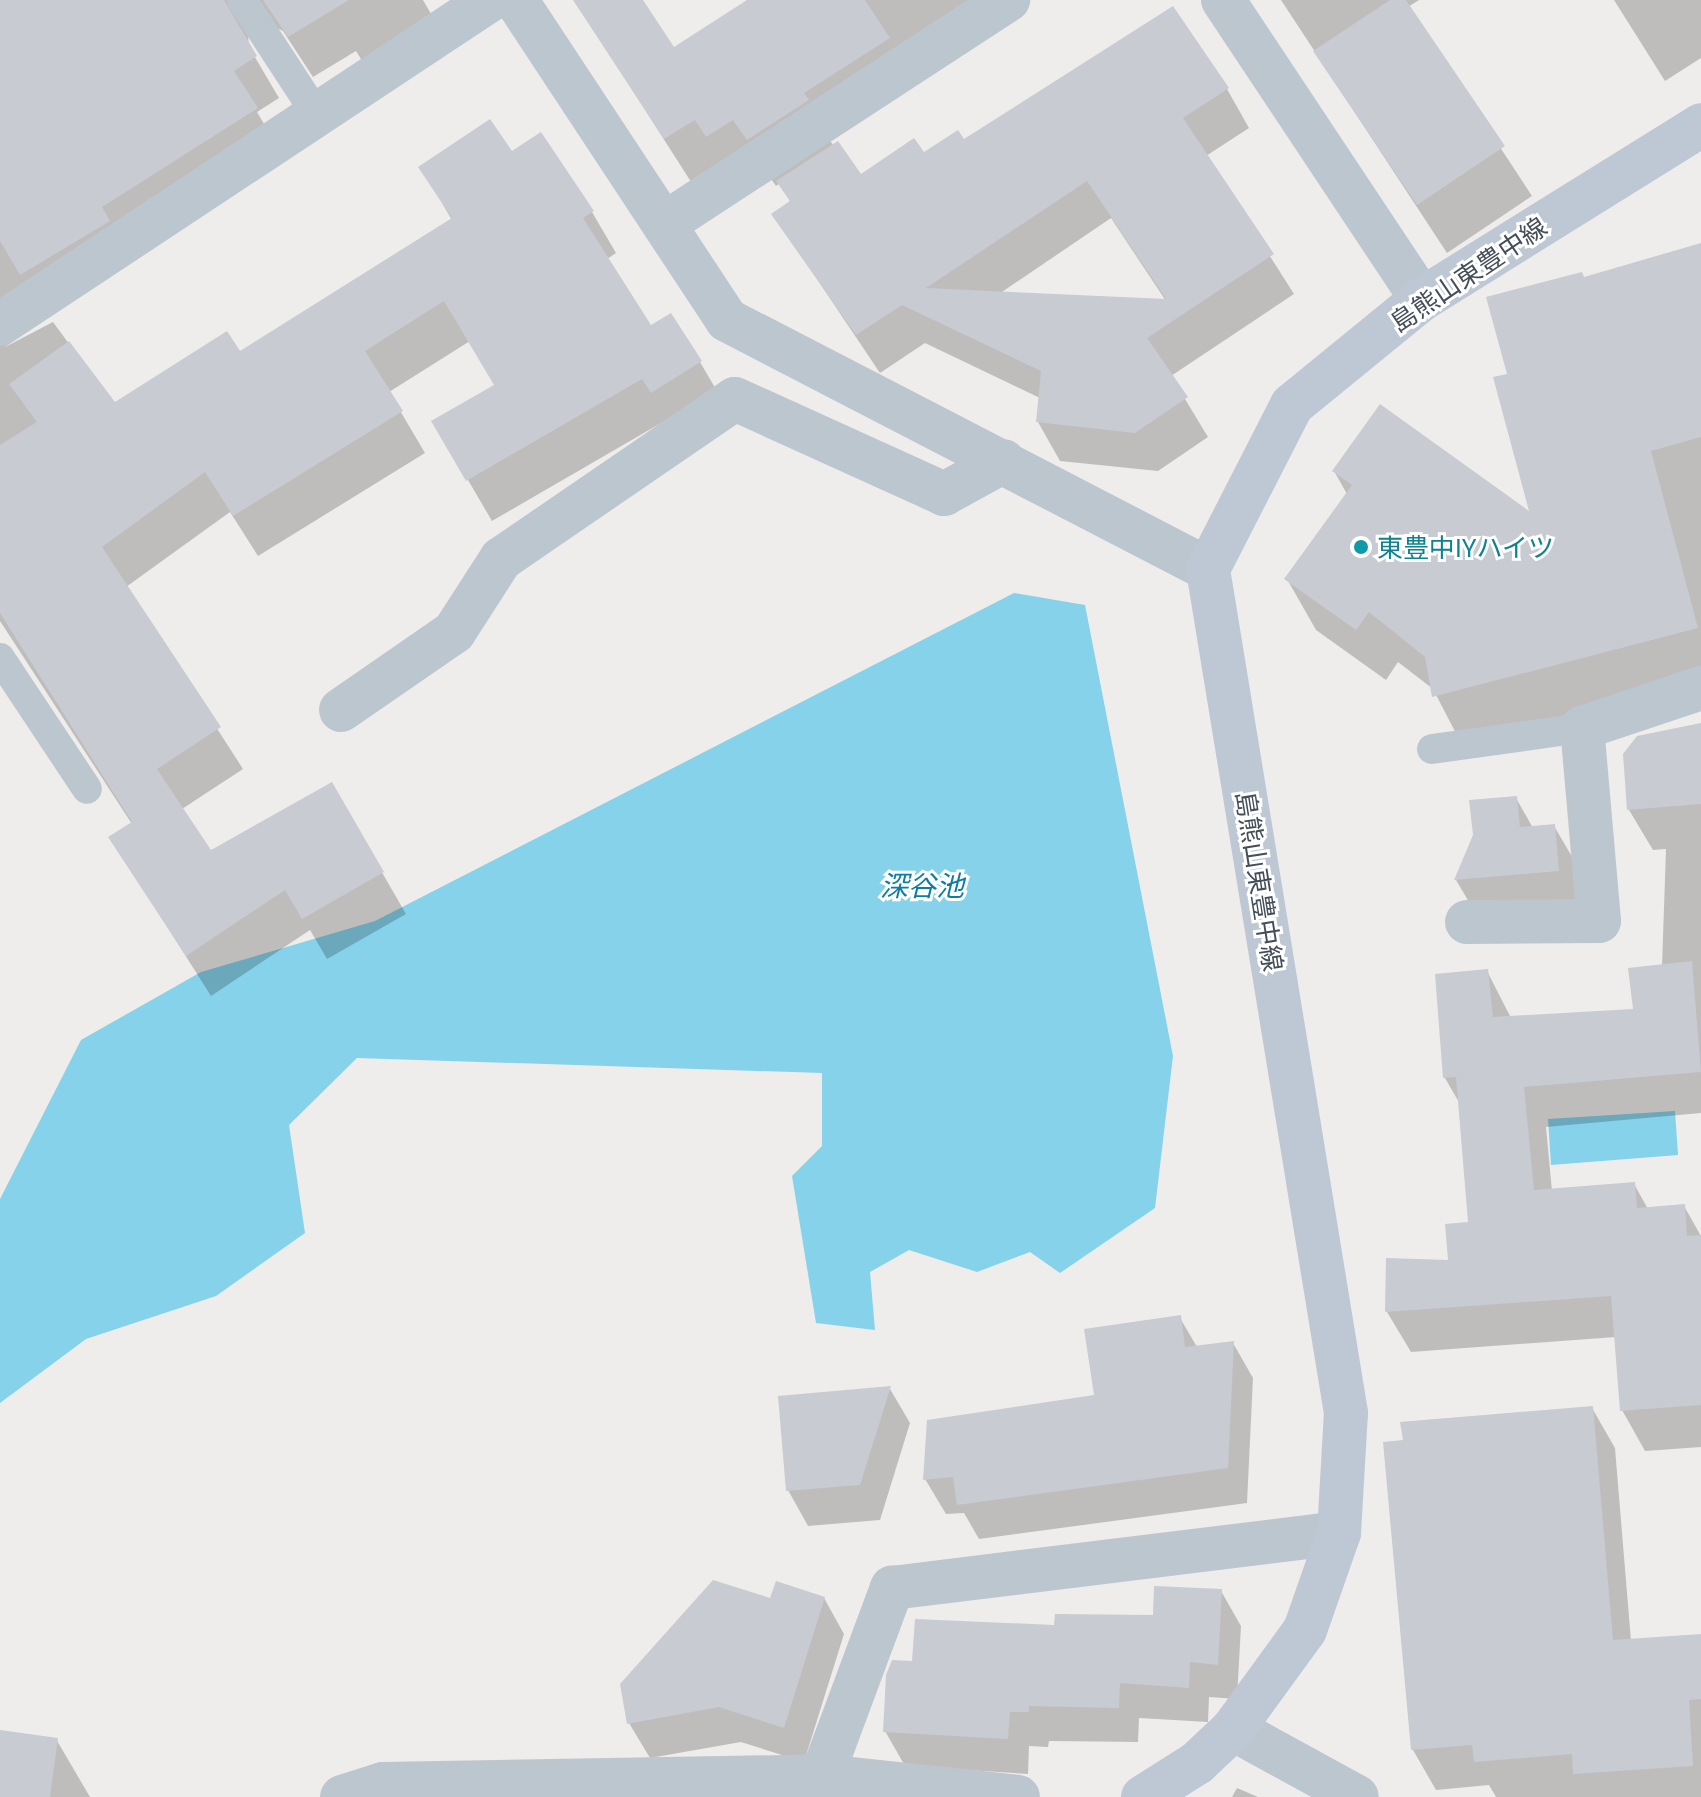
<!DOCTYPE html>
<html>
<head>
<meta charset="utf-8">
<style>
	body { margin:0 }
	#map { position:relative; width:1701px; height:1797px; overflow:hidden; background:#efecec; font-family:"Exo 2","Noto Sans JP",sans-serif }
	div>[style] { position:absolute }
	.water>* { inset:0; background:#86d2ea }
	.shadow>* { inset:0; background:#0003 }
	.building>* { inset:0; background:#c8cbd1 }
	.lane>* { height:30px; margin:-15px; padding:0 15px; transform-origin:15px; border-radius:15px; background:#bcc6ce }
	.street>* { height:44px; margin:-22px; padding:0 22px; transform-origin:22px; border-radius:22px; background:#bcc6ce }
	.secondary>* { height:44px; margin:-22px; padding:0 22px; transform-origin:22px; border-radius:22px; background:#bec8d5 }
	.dots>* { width:22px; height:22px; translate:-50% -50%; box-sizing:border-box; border:4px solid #fff; border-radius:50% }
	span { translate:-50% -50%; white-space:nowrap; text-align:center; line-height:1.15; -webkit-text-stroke:6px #fff; paint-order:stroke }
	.street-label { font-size:26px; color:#444e59 }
	.culture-label { font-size:26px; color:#0d838f }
	.left { translate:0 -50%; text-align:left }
	.water-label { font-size:28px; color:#0d7ea3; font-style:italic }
</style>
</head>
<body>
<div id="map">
	<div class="water">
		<div style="clip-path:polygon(1014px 593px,1085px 605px,1173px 1056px,1155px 1208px,1060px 1273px,1030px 1252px,977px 1272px,909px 1250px,870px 1272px,875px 1330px,816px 1323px,792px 1176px,822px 1146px,822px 1073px,357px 1058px,289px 1125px,305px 1233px,216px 1296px,86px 1339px,0 1403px,0 1199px,81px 1040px,201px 972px,375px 921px)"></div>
		<div style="clip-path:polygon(1675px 1111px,1678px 1155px,1551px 1165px,1548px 1119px)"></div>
	</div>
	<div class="shadow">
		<div style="clip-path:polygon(0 0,423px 0,442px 33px,372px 77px,356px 51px,313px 77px,283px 31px,267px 23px,248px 35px,249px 47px,279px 98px,257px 112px,280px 151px,5px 347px,53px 322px,114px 405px,239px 354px,452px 220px,421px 167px,511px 154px,592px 212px,616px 253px,607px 259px,650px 328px,700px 362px,724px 403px,668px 419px,492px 521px,434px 422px,496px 386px,470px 341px,389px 392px,425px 453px,258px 556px,230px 512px,126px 587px,243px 769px,182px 809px,210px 852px,331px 784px,406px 914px,327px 959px,310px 930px,211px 996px,111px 838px,132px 824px,0 621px)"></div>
		<div style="clip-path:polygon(evenodd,593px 0,641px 0,673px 50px,750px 0,987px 0,830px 141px,861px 176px,963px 142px,1227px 89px,1249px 128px,1206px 156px,1294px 294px,1171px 376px,1208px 437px,1158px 471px,1060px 461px,1038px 422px,1040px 398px,925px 343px,880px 373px,774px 215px,791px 203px,780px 183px,776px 186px,762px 166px,693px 185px,580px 8px,593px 0,1111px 218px,1166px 301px,999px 294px,1111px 218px)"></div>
		<div style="clip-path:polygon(1281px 0,1419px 0,1408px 7px,1532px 196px,1447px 253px)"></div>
		<div style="clip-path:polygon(1614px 0,1701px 0,1701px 58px,1665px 81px)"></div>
		<div style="clip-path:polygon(1701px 245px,1701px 685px,1463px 747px,1433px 689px,1398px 662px,1386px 680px,1316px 630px,1287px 579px,1347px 494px,1334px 471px,1532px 516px,1509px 375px,1584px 279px)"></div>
		<div style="clip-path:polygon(1701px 725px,1701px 1113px,1546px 1127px,1552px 1191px,1634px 1184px,1648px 1209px,1684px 1206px,1701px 1236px,1701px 1447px,1645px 1451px,1622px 1410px,1616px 1337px,1411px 1352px,1387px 1312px,1388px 1260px,1450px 1262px,1470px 1223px,1460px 1104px,1445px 1078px,1487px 971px,1511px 1018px,1636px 1011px,1662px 966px,1666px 849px,1653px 850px,1629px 810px,1638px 738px)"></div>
		<div style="clip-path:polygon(1516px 798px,1533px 828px,1554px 826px,1574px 860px,1578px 905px,1476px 914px,1456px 880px,1475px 836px)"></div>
		<div style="clip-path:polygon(1180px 1318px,1197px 1347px,1233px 1343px,1253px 1378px,1247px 1503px,979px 1539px,964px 1513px,946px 1514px,925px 1479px,1096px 1397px)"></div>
		<div style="clip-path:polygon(890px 1389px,910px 1423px,880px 1520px,808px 1526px,788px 1490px)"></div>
		<div style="clip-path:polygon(1592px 1408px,1615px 1448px,1631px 1641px,1701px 1636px,1701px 1797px,1496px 1797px,1489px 1785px,1436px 1790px,1413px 1750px,1386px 1444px)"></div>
		<div style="clip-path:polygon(1221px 1591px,1241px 1626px,1237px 1699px,1209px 1697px,1208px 1722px,1139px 1718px,1138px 1742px,1049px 1741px,1048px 1747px,1029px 1746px,1028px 1774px,905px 1766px,885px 1731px,914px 1663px,1056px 1627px,1154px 1617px)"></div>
		<div style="clip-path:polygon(824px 1598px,844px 1634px,804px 1762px,741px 1742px,650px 1758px,629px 1723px,772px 1600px)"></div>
		<div style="clip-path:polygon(0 1732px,56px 1739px,90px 1797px,0 1797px)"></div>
		<div style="clip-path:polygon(1237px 1788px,1258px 1797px,1232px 1797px)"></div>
	</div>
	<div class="building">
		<div style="clip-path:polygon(0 0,224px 0,257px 56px,234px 71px,258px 108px,102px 207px,110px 221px,20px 275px,0 241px)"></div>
		<div style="clip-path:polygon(263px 0,349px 0,288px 37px)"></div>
		<div style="clip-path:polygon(573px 0,643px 0,674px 47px,747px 0,865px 0,890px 38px,804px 93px,809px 100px,747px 140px,733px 120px,706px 137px,695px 120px,664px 139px)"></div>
		<div style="clip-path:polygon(1390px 0,1406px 0,1505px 146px,1417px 205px,1313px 51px)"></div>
		<div style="clip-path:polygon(evenodd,1173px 6px,1229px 88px,1183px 118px,1274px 254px,1147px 338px,1188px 397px,1135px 433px,1036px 422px,1041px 371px,902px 305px,856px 335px,771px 214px,790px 201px,776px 181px,838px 141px,861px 174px,914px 138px,924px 152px,958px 130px,964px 139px,1173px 6px,1087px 181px,1166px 299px,926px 288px,1087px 181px)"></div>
		<div style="clip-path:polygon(490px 119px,512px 151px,541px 132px,594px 211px,583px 218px,651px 325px,671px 313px,702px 361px,651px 393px,642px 379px,466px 481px,431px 421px,494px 385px,444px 301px,365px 351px,403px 411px,233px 516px,205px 472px,102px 547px,221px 727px,157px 769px,211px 850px,332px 782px,384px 872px,302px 919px,285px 890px,186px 956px,108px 837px,132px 822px,0 613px,0 445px,37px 422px,9px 384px,69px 341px,115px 402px,227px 331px,240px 351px,452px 218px,418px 167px)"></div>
		<div style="clip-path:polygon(1701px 243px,1701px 437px,1651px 451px,1698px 628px,1432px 697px,1425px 657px,1369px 612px,1356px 630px,1284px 579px,1352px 485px,1332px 471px,1380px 404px,1529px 511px,1493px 377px,1507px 374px,1486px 297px,1582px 272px,1584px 277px)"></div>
		<div style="clip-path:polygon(1701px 723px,1701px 804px,1627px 810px,1623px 754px,1637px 736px)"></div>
		<div style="clip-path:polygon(1517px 796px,1520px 827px,1555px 824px,1559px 871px,1454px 880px,1473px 835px,1469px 800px)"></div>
		<div style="clip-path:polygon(1692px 961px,1701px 1072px,1524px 1087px,1534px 1190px,1635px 1182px,1637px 1208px,1685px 1204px,1687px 1236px,1701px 1235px,1701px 1405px,1620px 1411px,1611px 1296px,1385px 1312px,1386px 1258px,1448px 1260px,1445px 1224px,1468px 1222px,1456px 1077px,1443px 1078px,1435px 974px,1488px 969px,1493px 1017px,1633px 1009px,1628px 968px)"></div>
		<div style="clip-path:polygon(1181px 1315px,1185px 1347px,1234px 1341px,1228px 1468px,957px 1505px,953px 1477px,923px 1480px,927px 1420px,1094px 1395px,1084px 1329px)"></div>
		<div style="clip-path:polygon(891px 1386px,860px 1485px,786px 1491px,778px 1396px)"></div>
		<div style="clip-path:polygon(1593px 1406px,1613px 1640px,1701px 1634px,1701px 1699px,1689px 1700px,1693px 1766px,1573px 1774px,1572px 1754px,1474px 1762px,1472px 1745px,1411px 1750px,1383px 1442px,1403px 1440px,1400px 1422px)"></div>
		<div style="clip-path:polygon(713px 1580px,770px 1598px,776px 1581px,825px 1597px,784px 1728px,719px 1707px,627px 1724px,620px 1684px)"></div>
		<div style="clip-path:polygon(1154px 1586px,1222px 1589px,1218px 1665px,1190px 1662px,1189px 1688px,1120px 1683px,1119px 1708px,1029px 1706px,1029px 1712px,1010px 1712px,1008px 1739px,883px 1732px,886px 1675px,892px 1660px,912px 1661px,915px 1619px,1054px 1625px,1055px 1614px,1153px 1615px)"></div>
		<div style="clip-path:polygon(0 1730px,58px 1738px,50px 1797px,0 1797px)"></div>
	</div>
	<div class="lane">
		<div style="left:242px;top:0;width:137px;rotate:56.9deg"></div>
		<div style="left:0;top:658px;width:157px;rotate:56.4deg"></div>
		<div style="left:1432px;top:749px;width:151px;rotate:-8deg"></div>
	</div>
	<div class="street">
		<div style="left:516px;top:0;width:383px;rotate:56.6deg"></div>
		<div style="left:727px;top:320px;width:542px;rotate:27.37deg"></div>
		<div style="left:1223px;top:0;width:359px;rotate:56.4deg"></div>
		<div style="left:664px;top:224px;width:411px;rotate:-33.1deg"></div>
		<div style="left:0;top:324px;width:587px;rotate:-33.47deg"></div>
		<div style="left:341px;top:710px;width:137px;rotate:-34.6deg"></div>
		<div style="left:454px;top:632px;width:87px;rotate:-57.2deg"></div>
		<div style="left:501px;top:559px;width:283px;rotate:-34.4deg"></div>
		<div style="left:735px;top:399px;width:230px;rotate:24.4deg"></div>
		<div style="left:944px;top:494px;width:68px;rotate:-28.8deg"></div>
		<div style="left:1467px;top:922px;width:132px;rotate:-0.4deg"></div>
		<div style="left:1599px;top:921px;width:194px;rotate:-95deg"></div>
		<div style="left:1582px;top:728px;width:126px;rotate:-18.6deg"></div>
		<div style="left:1233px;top:1729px;width:141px;rotate:28.7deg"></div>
		<div style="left:822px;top:1776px;width:201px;rotate:-69.6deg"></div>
		<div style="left:892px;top:1588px;width:450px;rotate:-7deg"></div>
		<div style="left:342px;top:1797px;width:43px;rotate:-17.6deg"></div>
		<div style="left:383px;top:1784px;width:439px;rotate:-1deg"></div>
		<div style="left:822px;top:1776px;width:197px;rotate:6.1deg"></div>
	</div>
	<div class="secondary">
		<div style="left:1143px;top:1797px;width:64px;rotate:-32.2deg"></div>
		<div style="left:1197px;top:1763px;width:50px;rotate:-43.4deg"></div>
		<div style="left:1233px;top:1729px;width:122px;rotate:-54deg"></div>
		<div style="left:1305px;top:1630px;width:103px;rotate:-70.7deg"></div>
		<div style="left:1339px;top:1533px;width:120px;rotate:-86.7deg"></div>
		<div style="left:1346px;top:1413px;width:855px;rotate:-99.29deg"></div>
		<div style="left:1208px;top:569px;width:184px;rotate:-62.9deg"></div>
		<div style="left:1292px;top:405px;width:168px;rotate:-39.2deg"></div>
		<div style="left:1422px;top:299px;width:329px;rotate:-31.9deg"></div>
	</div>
	<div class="dots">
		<div style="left:1361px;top:547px;background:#0f9aa8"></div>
	</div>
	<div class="street-label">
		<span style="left:1468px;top:274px;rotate:-34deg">島熊山東豊中線</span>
		<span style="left:1260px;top:881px;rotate:81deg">島熊山東豊中線</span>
	</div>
	<div class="culture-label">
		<span class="left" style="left:1377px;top:547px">東豊中IYハイツ</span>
	</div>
	<div class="water-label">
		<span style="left:922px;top:885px">深谷池</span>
	</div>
</div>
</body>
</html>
